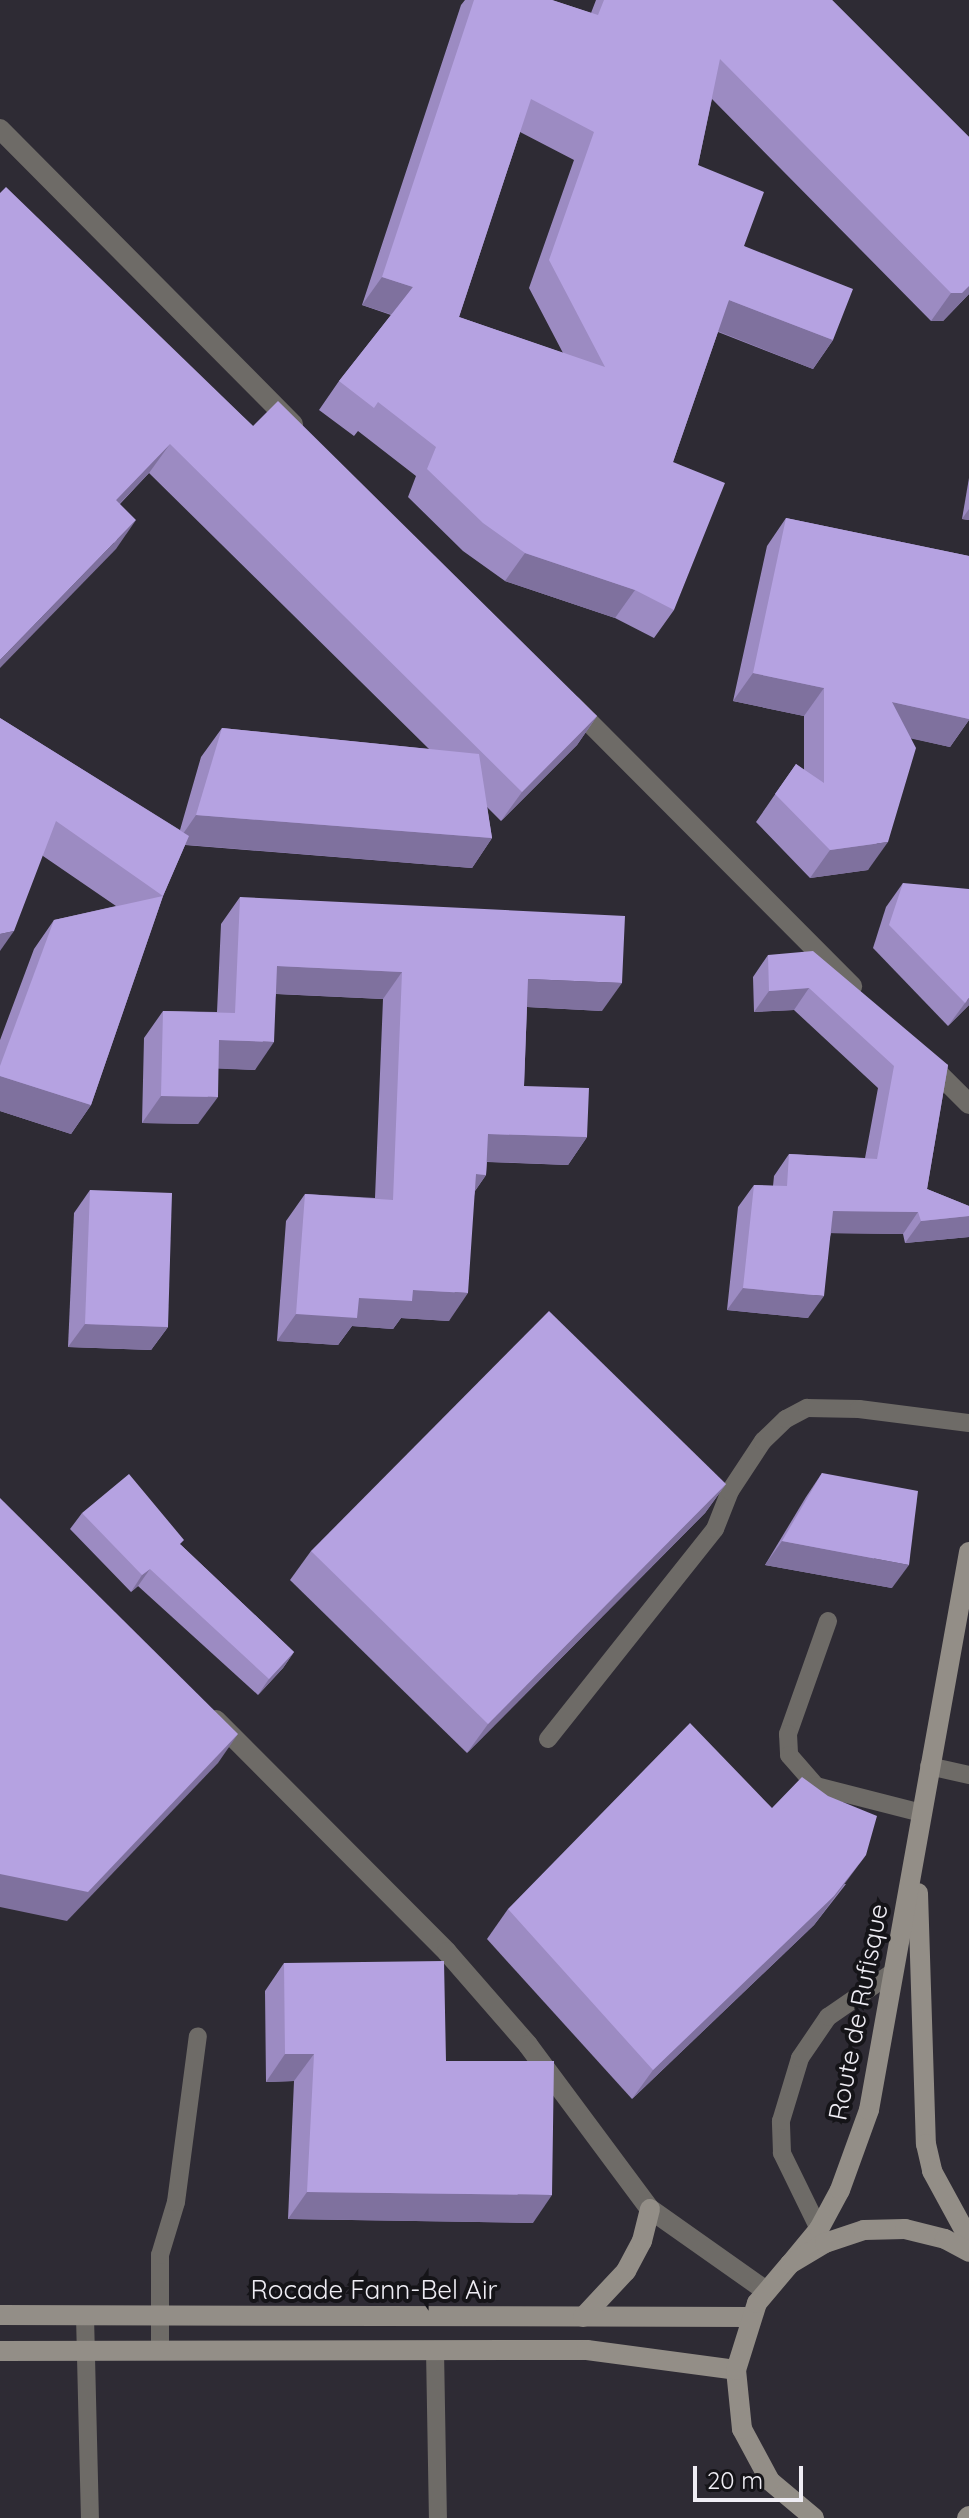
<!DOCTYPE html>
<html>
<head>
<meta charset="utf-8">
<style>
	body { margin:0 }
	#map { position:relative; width:969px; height:2518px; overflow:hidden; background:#2e2b34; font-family:Quicksand,sans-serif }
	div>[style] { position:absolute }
	.lane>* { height:18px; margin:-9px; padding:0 9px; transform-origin:9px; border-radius:9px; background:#6e6b67 }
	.street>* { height:20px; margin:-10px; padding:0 10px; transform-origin:10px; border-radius:10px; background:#6e6b67 }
	.secondary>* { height:20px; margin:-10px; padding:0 10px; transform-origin:10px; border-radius:10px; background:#938e87 }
	.wall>* { inset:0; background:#9c8bc2 }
	.shaded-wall>* { inset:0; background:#7f719e }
	.building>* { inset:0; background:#b5a2e1 }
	span { translate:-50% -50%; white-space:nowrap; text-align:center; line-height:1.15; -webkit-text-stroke:8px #151418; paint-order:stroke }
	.street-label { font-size:26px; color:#efedf4 }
	.scale { position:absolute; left:693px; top:2466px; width:110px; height:36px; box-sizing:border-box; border:4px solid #efedf4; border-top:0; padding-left:10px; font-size:24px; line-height:28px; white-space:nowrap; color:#efedf4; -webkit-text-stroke:6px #151418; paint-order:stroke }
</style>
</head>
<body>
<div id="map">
	<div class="lane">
		<div style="left:828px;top:1621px;width:120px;rotate:109.5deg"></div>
		<div style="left:788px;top:1734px;width:21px;rotate:87deg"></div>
		<div style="left:789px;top:1755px;width:41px;rotate:48.9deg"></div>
		<div style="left:816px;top:1786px;width:109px;rotate:14.3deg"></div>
		<div style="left:548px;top:1739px;width:268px;rotate:-51.5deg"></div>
		<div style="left:715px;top:1529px;width:41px;rotate:-68.5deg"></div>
		<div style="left:730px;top:1491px;width:60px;rotate:-56.6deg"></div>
		<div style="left:763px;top:1441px;width:32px;rotate:-44deg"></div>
		<div style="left:786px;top:1419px;width:24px;rotate:-28deg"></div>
		<div style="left:807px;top:1408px;width:52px;rotate:1.1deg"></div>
		<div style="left:859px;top:1409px;width:111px;rotate:7.3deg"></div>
		<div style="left:929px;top:1766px;width:41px;rotate:12.7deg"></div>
		<div style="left:819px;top:2229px;width:85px;rotate:-116deg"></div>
		<div style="left:782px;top:2153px;width:32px;rotate:-92deg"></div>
		<div style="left:781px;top:2121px;width:66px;rotate:-73.2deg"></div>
		<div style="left:800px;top:2058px;width:50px;rotate:-55.7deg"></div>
		<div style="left:828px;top:2017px;width:79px;rotate:-34.7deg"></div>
		<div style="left:85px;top:2316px;width:202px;rotate:88.6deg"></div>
		<div style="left:435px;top:2350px;width:168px;rotate:89deg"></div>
		<div style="left:160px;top:2351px;width:96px;rotate:-90deg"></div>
		<div style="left:160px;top:2255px;width:55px;rotate:-73.2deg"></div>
		<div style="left:176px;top:2202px;width:167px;rotate:-82.5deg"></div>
	</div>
	<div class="street">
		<div style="left:0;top:129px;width:416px;rotate:45.2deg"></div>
		<div style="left:572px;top:705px;width:397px;rotate:45.1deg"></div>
		<div style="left:928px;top:1063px;width:58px;rotate:45deg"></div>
		<div style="left:216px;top:1720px;width:327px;rotate:45.1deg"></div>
		<div style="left:447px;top:1952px;width:123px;rotate:48.9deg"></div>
		<div style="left:528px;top:2045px;width:204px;rotate:53.4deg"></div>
		<div style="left:650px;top:2209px;width:141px;rotate:35.2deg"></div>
	</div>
	<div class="secondary">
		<div style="left:918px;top:1893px;width:251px;rotate:88.2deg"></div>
		<div style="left:926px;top:2144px;width:28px;rotate:77deg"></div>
		<div style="left:932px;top:2171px;width:77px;rotate:61.4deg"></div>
		<div style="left:790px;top:2264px;width:45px;rotate:-50.4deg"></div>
		<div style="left:819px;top:2229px;width:44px;rotate:-61.7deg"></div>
		<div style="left:840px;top:2190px;width:85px;rotate:-70.1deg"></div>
		<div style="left:869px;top:2110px;width:567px;rotate:-79.84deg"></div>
		<div style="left:0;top:2315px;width:749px;rotate:0.15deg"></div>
		<div style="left:583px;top:2317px;width:63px;rotate:-46.9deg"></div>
		<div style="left:626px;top:2271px;width:34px;rotate:-62deg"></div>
		<div style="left:642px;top:2241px;width:33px;rotate:-76deg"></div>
		<div style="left:0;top:2351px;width:587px;rotate:-0.1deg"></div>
		<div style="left:587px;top:2350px;width:150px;rotate:7.6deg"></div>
		<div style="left:814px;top:2518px;width:57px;rotate:-139.9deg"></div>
		<div style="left:770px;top:2481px;width:59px;rotate:-118.3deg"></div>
		<div style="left:742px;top:2429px;width:59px;rotate:-95.8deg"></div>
		<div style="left:736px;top:2370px;width:70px;rotate:-72.6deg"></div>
		<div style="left:757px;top:2303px;width:51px;rotate:-49.8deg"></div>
		<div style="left:790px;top:2264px;width:41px;rotate:-31deg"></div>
		<div style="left:825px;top:2243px;width:41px;rotate:-18.4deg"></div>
		<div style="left:864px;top:2230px;width:41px;rotate:-1.4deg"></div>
		<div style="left:905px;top:2229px;width:41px;rotate:14deg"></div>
		<div style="left:945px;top:2239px;width:27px;rotate:28deg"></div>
		<div style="left:967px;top:2518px;width:3px;rotate:-45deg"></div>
	</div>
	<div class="wall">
		<div style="clip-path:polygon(evenodd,465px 0,552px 0,591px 13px,596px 0,832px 0,969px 137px,969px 294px,943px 321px,931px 321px,712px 99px,698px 165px,744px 246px,833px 340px,813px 369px,718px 332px,673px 462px,674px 610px,654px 638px,615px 618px,505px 581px,463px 551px,408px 497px,416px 476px,358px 431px,354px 436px,319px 410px,339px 381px,391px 315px,362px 305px,461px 5px,465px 0,520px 132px,574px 160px,529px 288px,563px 353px,459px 317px,520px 132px)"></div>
		<div style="clip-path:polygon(0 193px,253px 426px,597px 716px,577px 745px,501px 821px,487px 807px,492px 838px,472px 868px,185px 845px,163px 896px,91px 1105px,71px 1134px,0 1111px,0 1040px,34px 949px,54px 920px,116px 906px,43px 856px,0 718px,180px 830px,201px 757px,222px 728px,429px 749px,149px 473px,120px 504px,116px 549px)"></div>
		<div style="clip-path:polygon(969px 478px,969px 520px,962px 519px)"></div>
		<div style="clip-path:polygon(786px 518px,969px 556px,969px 720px,950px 747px,911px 738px,868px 870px,810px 878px,756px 822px,796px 764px,804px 770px,804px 716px,733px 701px,767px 546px)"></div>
		<div style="clip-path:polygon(903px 883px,969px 1005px,948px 1026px,873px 948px,886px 907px)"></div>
		<div style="clip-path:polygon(240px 897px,602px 1011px,527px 1007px,524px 1086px,587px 1137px,568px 1165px,487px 1162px,486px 1175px,475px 1191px,449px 1321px,401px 1318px,393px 1329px,352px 1326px,338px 1345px,277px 1341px,286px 1221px,305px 1194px,375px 1198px,383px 999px,276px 994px,255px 1070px,218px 1068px,198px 1124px,142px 1123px,144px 1038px,163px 1011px,217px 1012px,221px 924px)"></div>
		<div style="clip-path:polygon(768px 955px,948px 1065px,927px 1189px,969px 1206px,969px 1237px,905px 1243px,903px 1234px,831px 1233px,808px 1318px,727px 1310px,738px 1207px,754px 1185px,773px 1186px,774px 1176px,789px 1154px,865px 1158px,878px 1088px,794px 1010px,754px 1012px,753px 977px)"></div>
		<div style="clip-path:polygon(90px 1190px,168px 1327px,151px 1350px,68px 1347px,74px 1213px)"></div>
		<div style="clip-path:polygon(822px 1473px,892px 1588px,765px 1565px,806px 1497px)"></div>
		<div style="clip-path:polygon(726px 1484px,705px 1513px,467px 1753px,290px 1580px,311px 1551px)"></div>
		<div style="clip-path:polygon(82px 1513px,181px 1545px,294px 1652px,283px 1668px,258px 1695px,138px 1586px,131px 1592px,70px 1529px)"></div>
		<div style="clip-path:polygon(846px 1884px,814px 1925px,632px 2099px,487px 1939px,508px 1909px)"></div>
		<div style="clip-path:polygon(284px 1963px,446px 2061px,533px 2223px,288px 2219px,294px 2081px,266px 2082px,265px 1991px)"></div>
	</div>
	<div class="shaded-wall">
		<div style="clip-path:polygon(382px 277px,413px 287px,393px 315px,362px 305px)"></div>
		<div style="clip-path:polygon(969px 286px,969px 294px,943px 321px,931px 321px,951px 293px)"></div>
		<div style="clip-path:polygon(729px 300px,833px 340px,813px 369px,710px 328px)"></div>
		<div style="clip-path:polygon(170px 444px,149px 473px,95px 529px,116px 500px)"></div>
		<div style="clip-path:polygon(969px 509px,969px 520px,962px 519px)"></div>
		<div style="clip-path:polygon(136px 520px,116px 549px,0 668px,0 660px)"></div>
		<div style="clip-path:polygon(525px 553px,635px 590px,615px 618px,505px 581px)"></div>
		<div style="clip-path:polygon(753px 673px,824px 688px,804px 716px,733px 701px)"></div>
		<div style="clip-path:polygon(892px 702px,969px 719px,969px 720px,950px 747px,872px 730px)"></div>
		<div style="clip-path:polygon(597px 716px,577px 745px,501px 821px,522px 792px)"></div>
		<div style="clip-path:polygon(196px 815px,492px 838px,472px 868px,176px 844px)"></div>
		<div style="clip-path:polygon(888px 842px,868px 870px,810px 878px,830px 850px)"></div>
		<div style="clip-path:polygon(14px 931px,0 951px,0 934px)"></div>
		<div style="clip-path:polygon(277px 966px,402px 972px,383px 999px,258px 993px)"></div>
		<div style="clip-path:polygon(528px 979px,622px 983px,602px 1011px,509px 1006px)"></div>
		<div style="clip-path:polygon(809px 988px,794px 1010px,754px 1012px,769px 991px)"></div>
		<div style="clip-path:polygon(969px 998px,969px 1005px,948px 1026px,965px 1003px)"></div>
		<div style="clip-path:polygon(219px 1040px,274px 1042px,255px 1070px,200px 1068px)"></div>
		<div style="clip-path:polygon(0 1076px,91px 1105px,71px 1134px,0 1111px)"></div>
		<div style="clip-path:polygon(161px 1096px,218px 1097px,198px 1124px,142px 1123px)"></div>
		<div style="clip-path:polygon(488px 1134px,587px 1137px,568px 1165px,469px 1161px)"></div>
		<div style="clip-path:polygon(476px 1174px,486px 1175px,467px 1202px)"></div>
		<div style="clip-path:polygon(833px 1211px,918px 1212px,903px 1234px,818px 1233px)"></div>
		<div style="clip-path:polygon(969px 1216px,969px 1237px,905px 1243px,921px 1221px)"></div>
		<div style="clip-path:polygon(743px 1288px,824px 1296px,808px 1318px,727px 1310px)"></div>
		<div style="clip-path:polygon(413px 1290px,468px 1293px,449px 1321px,401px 1318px,393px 1329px,352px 1326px,338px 1345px,277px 1341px,296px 1314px,359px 1298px)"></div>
		<div style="clip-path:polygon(85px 1324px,168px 1327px,151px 1350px,68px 1347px)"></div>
		<div style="clip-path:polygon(726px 1484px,705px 1513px,467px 1753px,488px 1724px)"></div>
		<div style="clip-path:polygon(782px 1541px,909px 1565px,892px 1588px,765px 1565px)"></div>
		<div style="clip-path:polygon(150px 1569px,138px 1586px,131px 1592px,142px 1575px)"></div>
		<div style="clip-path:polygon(294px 1652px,283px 1668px,258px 1695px,269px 1679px)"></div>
		<div style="clip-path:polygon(238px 1734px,218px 1763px,67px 1921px,0 1907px,0 1874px)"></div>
		<div style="clip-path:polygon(866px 1855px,814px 1925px,632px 2099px,653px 2070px)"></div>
		<div style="clip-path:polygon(285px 2054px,314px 2054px,294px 2081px,266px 2082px)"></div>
		<div style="clip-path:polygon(307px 2192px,552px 2195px,533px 2223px,288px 2219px)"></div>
	</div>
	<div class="building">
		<div style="clip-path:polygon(evenodd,474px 0,552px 0,598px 15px,604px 0,832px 0,969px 137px,969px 286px,962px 293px,951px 293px,720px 59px,698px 165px,764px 192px,744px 246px,853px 289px,833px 340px,729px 300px,673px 462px,725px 483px,674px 610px,635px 590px,525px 553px,483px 523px,427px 469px,436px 447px,378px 402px,374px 408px,339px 381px,413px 287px,382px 277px,474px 0,531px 99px,594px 132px,549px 260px,605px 367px,459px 317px,531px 99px)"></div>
		<div style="clip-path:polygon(6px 187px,253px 426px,278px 401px,597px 716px,522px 792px,170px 444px,116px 500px,136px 520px,0 660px,0 193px)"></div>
		<div style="clip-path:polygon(786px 518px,969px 556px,969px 719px,892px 702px,916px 748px,888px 842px,830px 850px,775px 794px,796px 764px,824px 783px,824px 688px,753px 673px)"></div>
		<div style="clip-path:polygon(0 718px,189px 836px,163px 896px,56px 821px,14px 931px,0 934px)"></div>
		<div style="clip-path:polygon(222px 728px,479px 754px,492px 838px,196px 815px)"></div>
		<div style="clip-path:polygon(903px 883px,969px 889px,969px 998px,965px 1003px,889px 925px)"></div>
		<div style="clip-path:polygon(163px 896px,91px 1105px,0 1076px,0 1066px,54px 920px)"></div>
		<div style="clip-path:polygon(240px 897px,625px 916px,622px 983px,528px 979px,524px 1086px,589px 1088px,587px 1137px,488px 1134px,486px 1175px,476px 1174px,468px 1293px,413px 1290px,412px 1301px,359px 1298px,357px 1318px,296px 1314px,305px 1194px,393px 1200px,402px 972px,277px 966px,274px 1042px,219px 1040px,218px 1097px,161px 1096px,163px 1011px,235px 1013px)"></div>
		<div style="clip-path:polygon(813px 951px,948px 1065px,927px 1189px,969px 1206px,969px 1216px,921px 1221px,918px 1212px,833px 1211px,824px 1296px,743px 1288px,754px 1185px,787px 1186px,789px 1154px,877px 1159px,894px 1066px,809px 988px,769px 991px,768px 955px)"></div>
		<div style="clip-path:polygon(90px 1190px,172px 1193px,168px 1327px,85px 1324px)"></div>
		<div style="clip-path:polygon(549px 1311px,726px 1484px,488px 1724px,311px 1551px)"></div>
		<div style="clip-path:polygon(822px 1473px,918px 1491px,909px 1565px,782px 1541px)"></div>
		<div style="clip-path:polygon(129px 1474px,184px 1540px,180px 1544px,294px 1652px,269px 1679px,150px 1569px,142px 1575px,82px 1513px)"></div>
		<div style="clip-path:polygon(0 1498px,238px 1734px,88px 1892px,0 1874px)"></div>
		<div style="clip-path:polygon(690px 1723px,772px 1808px,802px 1777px,828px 1796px,877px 1816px,866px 1855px,834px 1896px,653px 2070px,508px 1909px)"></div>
		<div style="clip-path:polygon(444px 1961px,446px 2061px,554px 2061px,552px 2195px,307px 2192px,314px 2054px,285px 2054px,284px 1963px)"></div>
	</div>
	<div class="street-label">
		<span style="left:858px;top:2012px;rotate:-79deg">Route de Rufisque</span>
		<span style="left:374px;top:2290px">Rocade Fann-Bel Air</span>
	</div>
	<div class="scale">20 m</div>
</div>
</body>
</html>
